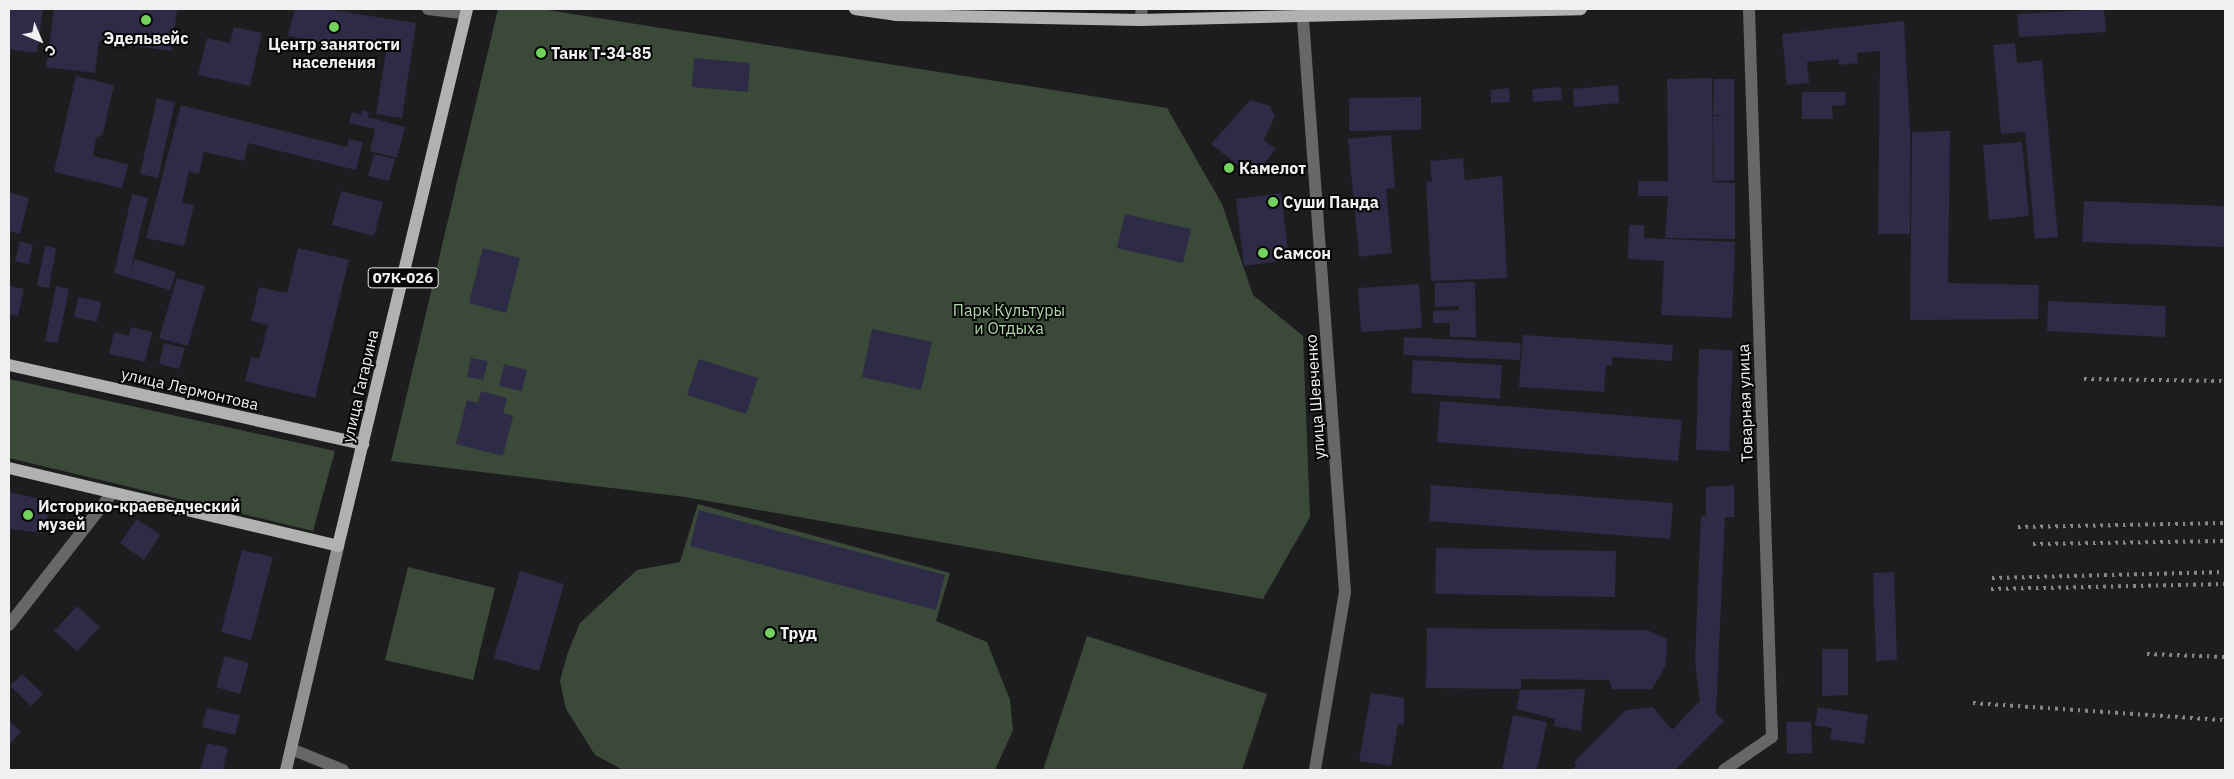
<!DOCTYPE html>
<html>
<head>
<meta charset="utf-8">
<style>
	body { margin:0 }
	#map { position:relative; width:2234px; height:779px; overflow:hidden; background:#1d1d1f; font-family:"IBM Plex Sans",sans-serif }
	div>[style] { position:absolute }
	.green>* { inset:0; background:#3b4a38 }
	.building>* { inset:0; background:#2d2b46 }
	.minor>* { height:12px; margin:-6px; padding:0 6px; transform-origin:6px; border-radius:6px; background:#666766 }
	.tertiary>* { height:12px; margin:-6px; padding:0 6px; transform-origin:6px; border-radius:6px; background:#666766 }
	.secondary>* { height:12px; margin:-6px; padding:0 6px; transform-origin:6px; border-radius:6px; background:#909190 }
	.primary>* { height:12px; margin:-6px; padding:0 6px; transform-origin:6px; border-radius:6px; background:#b0b2b0 }
	.rail>* { height:4px; margin-top:-2px; transform-origin:0; background:repeating-linear-gradient(90deg,#88888a 0 2.5px,transparent 0 7.5px) }
	.dots>* { width:14px; height:14px; translate:-50% -50%; box-sizing:border-box; border:2px solid #070708; border-radius:50% }
	span { translate:-50% -50%; white-space:nowrap; text-align:center; line-height:1.15; -webkit-text-stroke:4px #070708; paint-order:stroke }
	.shield-label span { padding:1px 4px; background:#070708; border:1px solid; border-radius:4px; -webkit-text-stroke-width:0 }
	.shield-label { font-size:15px; color:#f0f0f1; font-weight:700 }
	.poi-label { font-size:16px; color:#f0f0f1; font-weight:700 }
	.left { translate:0 -50%; text-align:left }
	.park-label { font-size:16px; color:#afd8a7 }
	.street-label { font-size:16px; color:#f0f0f1 }
	.frame { position:absolute; inset:0; border:10px solid #f0f0f1; pointer-events:none }
	.north { position:absolute; left:15px; top:15px; width:50px; height:50px; -webkit-text-stroke:4px #070708; paint-order:stroke; rotate:135deg; font-size:14px; font-weight:700; line-height:20px; text-align:center; color:#f0f0f1 }
	.north::after { content:''; display:block; margin:auto; width:18px; height:22px; background:#f0f0f1; clip-path:polygon(50% 0,100% 100%,50% 72%,0 100%) }
</style>
</head>
<body>
<div id="map">
	<div class="green">
		<div style="clip-path:polygon(498px 9px,541px 9px,1167px 108px,1222px 204px,1253px 295px,1303px 336px,1310px 517px,1263px 599px,685px 497px,391px 461px)"></div>
		<div style="clip-path:polygon(9px 379px,335px 451px,313px 531px,9px 458px)"></div>
		<div style="clip-path:polygon(698px 504px,950px 573px,936px 621px,987px 642px,1010px 700px,1013px 730px,995px 770px,623px 770px,595px 755px,566px 709px,560px 681px,567px 655px,580px 623px,637px 570px,680px 562px)"></div>
		<div style="clip-path:polygon(408px 567px,495px 588px,473px 680px,385px 660px)"></div>
		<div style="clip-path:polygon(1087px 636px,1267px 694px,1242px 770px,1043px 770px)"></div>
	</div>
	<div class="building">
		<div style="clip-path:polygon(9px 9px,43px 9px,37px 53px,9px 49px)"></div>
		<div style="clip-path:polygon(54px 9px,177px 9px,172px 51px,99px 41px,95px 73px,46px 67px)"></div>
		<div style="clip-path:polygon(295px 9px,325px 9px,416px 23px,402px 118px,376px 114px,388px 39px,377px 38px,374px 50px,288px 36px)"></div>
		<div style="clip-path:polygon(2104px 9px,2106px 32px,2019px 37px,2017px 14px)"></div>
		<div style="clip-path:polygon(1904px 21px,1910px 129px,1910px 234px,1878px 234px,1880px 51px,1857px 53px,1858px 63px,1839px 65px,1838px 59px,1807px 62px,1809px 83px,1787px 85px,1782px 34px)"></div>
		<div style="clip-path:polygon(234px 27px,262px 33px,250px 86px,198px 75px,207px 38px,230px 43px)"></div>
		<div style="clip-path:polygon(2015px 43px,2017px 63px,2042px 60px,2058px 237px,2035px 239px,2025px 132px,2001px 134px,1993px 45px)"></div>
		<div style="clip-path:polygon(694px 58px,750px 63px,748px 92px,692px 87px)"></div>
		<div style="clip-path:polygon(76px 76px,114px 85px,103px 134px,96px 138px,93px 156px,128px 164px,122px 188px,54px 172px)"></div>
		<div style="clip-path:polygon(1712px 78px,1713px 182px,1735px 183px,1735px 239px,1665px 238px,1668px 196px,1638px 196px,1638px 181px,1668px 181px,1667px 79px)"></div>
		<div style="clip-path:polygon(1714px 79px,1734px 79px,1734px 180px,1714px 181px,1713px 116px,1728px 115px,1713px 115px)"></div>
		<div style="clip-path:polygon(1618px 85px,1619px 103px,1574px 107px,1573px 89px)"></div>
		<div style="clip-path:polygon(1561px 87px,1562px 100px,1533px 102px,1532px 89px)"></div>
		<div style="clip-path:polygon(1509px 88px,1510px 102px,1491px 103px,1491px 90px)"></div>
		<div style="clip-path:polygon(1802px 92px,1845px 92px,1846px 105px,1832px 106px,1833px 119px,1802px 119px)"></div>
		<div style="clip-path:polygon(1421px 97px,1421px 130px,1349px 131px,1349px 98px)"></div>
		<div style="clip-path:polygon(157px 98px,175px 102px,158px 178px,140px 174px)"></div>
		<div style="clip-path:polygon(1250px 100px,1270px 106px,1275px 116px,1264px 140px,1276px 149px,1253px 177px,1211px 144px)"></div>
		<div style="clip-path:polygon(181px 105px,347px 147px,349px 139px,363px 142px,356px 170px,248px 143px,244px 161px,204px 152px,199px 174px,189px 171px,182px 203px,194px 205px,184px 246px,146px 238px)"></div>
		<div style="clip-path:polygon(362px 110px,369px 112px,368px 117px,405px 127px,397px 158px,370px 151px,375px 129px,349px 123px,352px 112px,361px 115px)"></div>
		<div style="clip-path:polygon(1950px 131px,1948px 283px,2039px 285px,2038px 319px,1910px 320px,1912px 132px)"></div>
		<div style="clip-path:polygon(1391px 135px,1395px 188px,1386px 189px,1392px 253px,1359px 257px,1348px 139px)"></div>
		<div style="clip-path:polygon(2022px 142px,2029px 216px,1989px 220px,1983px 145px)"></div>
		<div style="clip-path:polygon(374px 154px,395px 159px,389px 181px,368px 176px)"></div>
		<div style="clip-path:polygon(1463px 158px,1465px 180px,1502px 176px,1507px 278px,1431px 281px,1426px 182px,1432px 181px,1430px 161px)"></div>
		<div style="clip-path:polygon(341px 191px,383px 202px,374px 236px,332px 225px)"></div>
		<div style="clip-path:polygon(9px 192px,29px 198px,20px 234px,9px 231px)"></div>
		<div style="clip-path:polygon(1281px 193px,1289px 260px,1244px 266px,1236px 199px)"></div>
		<div style="clip-path:polygon(132px 194px,148px 198px,130px 273px,135px 259px,176px 272px,170px 290px,114px 273px)"></div>
		<div style="clip-path:polygon(2084px 201px,2225px 206px,2225px 247px,2082px 242px)"></div>
		<div style="clip-path:polygon(1125px 214px,1191px 229px,1183px 263px,1117px 248px)"></div>
		<div style="clip-path:polygon(1629px 225px,1644px 225px,1644px 238px,1735px 242px,1732px 318px,1661px 315px,1664px 261px,1628px 259px)"></div>
		<div style="clip-path:polygon(20px 241px,33px 245px,29px 264px,15px 261px)"></div>
		<div style="clip-path:polygon(45px 246px,56px 248px,49px 288px,37px 286px)"></div>
		<div style="clip-path:polygon(298px 248px,349px 260px,315px 398px,245px 381px,251px 357px,259px 359px,268px 325px,251px 321px,259px 287px,287px 293px)"></div>
		<div style="clip-path:polygon(483px 248px,520px 258px,506px 313px,469px 303px)"></div>
		<div style="clip-path:polygon(177px 278px,205px 286px,188px 346px,159px 338px)"></div>
		<div style="clip-path:polygon(1475px 282px,1476px 337px,1450px 337px,1450px 323px,1433px 323px,1433px 311px,1459px 310px,1459px 306px,1435px 307px,1435px 283px)"></div>
		<div style="clip-path:polygon(1419px 284px,1422px 328px,1361px 332px,1358px 288px)"></div>
		<div style="clip-path:polygon(10px 286px,24px 289px,18px 316px,9px 314px)"></div>
		<div style="clip-path:polygon(56px 286px,69px 289px,58px 343px,45px 341px)"></div>
		<div style="clip-path:polygon(78px 297px,101px 302px,97px 322px,74px 317px)"></div>
		<div style="clip-path:polygon(2048px 301px,2166px 306px,2165px 337px,2047px 331px)"></div>
		<div style="clip-path:polygon(131px 327px,152px 332px,145px 362px,109px 354px,114px 332px,129px 336px)"></div>
		<div style="clip-path:polygon(872px 329px,932px 342px,921px 390px,862px 377px)"></div>
		<div style="clip-path:polygon(1523px 335px,1673px 345px,1672px 361px,1612px 357px,1612px 365px,1606px 365px,1604px 392px,1519px 387px)"></div>
		<div style="clip-path:polygon(1404px 337px,1521px 343px,1520px 360px,1403px 355px)"></div>
		<div style="clip-path:polygon(164px 343px,185px 348px,179px 369px,159px 364px)"></div>
		<div style="clip-path:polygon(1699px 349px,1733px 350px,1729px 451px,1696px 450px)"></div>
		<div style="clip-path:polygon(471px 358px,488px 361px,483px 380px,467px 377px)"></div>
		<div style="clip-path:polygon(699px 359px,758px 378px,746px 414px,687px 395px)"></div>
		<div style="clip-path:polygon(1413px 360px,1502px 365px,1500px 399px,1411px 393px)"></div>
		<div style="clip-path:polygon(504px 364px,527px 370px,522px 391px,499px 386px)"></div>
		<div style="clip-path:polygon(481px 391px,507px 398px,503px 413px,513px 416px,503px 456px,456px 444px,467px 400px,478px 403px)"></div>
		<div style="clip-path:polygon(1440px 401px,1682px 420px,1678px 461px,1437px 442px)"></div>
		<div style="clip-path:polygon(1431px 485px,1673px 503px,1670px 539px,1429px 521px)"></div>
		<div style="clip-path:polygon(1734px 485px,1734px 517px,1725px 517px,1716px 714px,1724px 721px,1675px 770px,1572px 770px,1577px 765px,1574px 762px,1626px 710px,1653px 707px,1672px 730px,1700px 701px,1695px 662px,1701px 515px,1706px 516px,1706px 487px)"></div>
		<div style="clip-path:polygon(9px 492px,50px 501px,44px 533px,9px 529px)"></div>
		<div style="clip-path:polygon(699px 510px,945px 575px,936px 610px,690px 546px)"></div>
		<div style="clip-path:polygon(137px 519px,160px 535px,144px 560px,120px 543px)"></div>
		<div style="clip-path:polygon(1436px 548px,1616px 551px,1615px 597px,1435px 594px)"></div>
		<div style="clip-path:polygon(242px 550px,273px 557px,251px 640px,221px 632px)"></div>
		<div style="clip-path:polygon(520px 571px,564px 584px,539px 671px,494px 658px)"></div>
		<div style="clip-path:polygon(1894px 572px,1897px 660px,1876px 661px,1873px 573px)"></div>
		<div style="clip-path:polygon(77px 606px,100px 627px,77px 651px,54px 631px)"></div>
		<div style="clip-path:polygon(1427px 628px,1647px 630px,1667px 639px,1666px 665px,1652px 689px,1612px 689px,1609px 680px,1521px 679px,1521px 689px,1426px 688px)"></div>
		<div style="clip-path:polygon(1822px 649px,1848px 649px,1848px 695px,1822px 696px)"></div>
		<div style="clip-path:polygon(225px 656px,249px 663px,240px 694px,216px 687px)"></div>
		<div style="clip-path:polygon(22px 674px,43px 694px,31px 706px,10px 686px)"></div>
		<div style="clip-path:polygon(1585px 689px,1581px 731px,1554px 726px,1555px 719px,1516px 709px,1520px 690px)"></div>
		<div style="clip-path:polygon(1371px 693px,1404px 698px,1404px 725px,1398px 724px,1391px 766px,1359px 761px)"></div>
		<div style="clip-path:polygon(1818px 707px,1868px 715px,1864px 744px,1830px 739px,1832px 728px,1815px 725px)"></div>
		<div style="clip-path:polygon(207px 708px,240px 715px,235px 735px,202px 727px)"></div>
		<div style="clip-path:polygon(1513px 715px,1547px 722px,1537px 770px,1502px 770px)"></div>
		<div style="clip-path:polygon(9px 721px,21px 732px,9px 745px)"></div>
		<div style="clip-path:polygon(1786px 722px,1811px 722px,1812px 753px,1787px 754px)"></div>
		<div style="clip-path:polygon(207px 743px,228px 748px,223px 770px,201px 769px)"></div>
	</div>
	<div class="minor">
		<div style="left:428px;top:9px;width:38px;rotate:7deg"></div>
		<div style="left:1140px;top:20px;width:11px;rotate:-80deg"></div>
		<div style="left:9px;top:625px;width:167px;rotate:-52deg"></div>
		<div style="left:291px;top:749px;width:56px;rotate:22deg"></div>
		<div style="left:1724px;top:770px;width:58px;rotate:-34.5deg"></div>
		<div style="left:1772px;top:737px;width:728px;rotate:-91.81deg"></div>
	</div>
	<div class="tertiary">
		<div style="left:1303px;top:19px;width:575px;rotate:85.81deg"></div>
		<div style="left:1345px;top:592px;width:181px;rotate:99.6deg"></div>
	</div>
	<div class="secondary">
		<div style="left:286px;top:770px;width:230px;rotate:-76.9deg"></div>
	</div>
	<div class="primary">
		<div style="left:855px;top:9px;width:41px;rotate:8.3deg"></div>
		<div style="left:896px;top:15px;width:244px;rotate:1.2deg"></div>
		<div style="left:1140px;top:20px;width:441px;rotate:-1.4deg"></div>
		<div style="left:9px;top:365px;width:363px;rotate:12.6deg"></div>
		<div style="left:9px;top:468px;width:338px;rotate:13.3deg"></div>
		<div style="left:338px;top:546px;width:552px;rotate:-76.49deg"></div>
	</div>
	<div class="rail">
		<div style="left:2084px;top:379px;width:141px;rotate:0.8deg"></div>
		<div style="left:2018px;top:527px;width:207px;rotate:-1.1deg"></div>
		<div style="left:2033px;top:544px;width:192px;rotate:-0.9deg"></div>
		<div style="left:1992px;top:578px;width:233px;rotate:-1.5deg"></div>
		<div style="left:1991px;top:589px;width:234px;rotate:-1.2deg"></div>
		<div style="left:2147px;top:654px;width:78px;rotate:2.2deg"></div>
		<div style="left:1973px;top:703px;width:253px;rotate:3.9deg"></div>
	</div>
	<div class="dots">
		<div style="left:146px;top:20px;background:#72d25d"></div>
		<div style="left:334px;top:27px;background:#72d25d"></div>
		<div style="left:541px;top:53px;background:#72d25d"></div>
		<div style="left:1229px;top:168px;background:#72d25d"></div>
		<div style="left:1273px;top:202px;background:#72d25d"></div>
		<div style="left:1263px;top:253px;background:#72d25d"></div>
		<div style="left:28px;top:515px;background:#72d25d"></div>
		<div style="left:770px;top:633px;background:#72d25d"></div>
	</div>
	<div class="shield-label">
		<span style="left:403px;top:278px">07К-026</span>
	</div>
	<div class="poi-label">
		<span style="left:146px;top:38px">Эдельвейс</span>
		<span style="left:334px;top:53px">Центр занятости<br>населения</span>
		<span class="left" style="left:551px;top:53px">Танк Т-34-85</span>
		<span class="left" style="left:1239px;top:168px">Камелот</span>
		<span class="left" style="left:1283px;top:202px">Суши Панда</span>
		<span class="left" style="left:1273px;top:253px">Самсон</span>
		<span class="left" style="left:38px;top:515px">Историко-краеведческий<br>музей</span>
		<span class="left" style="left:780px;top:633px">Труд</span>
	</div>
	<div class="park-label">
		<span style="left:1009px;top:319px">Парк Культуры<br>и Отдыха</span>
	</div>
	<div class="street-label">
		<span style="left:360px;top:386px;rotate:-77deg">улица Гагарина</span>
		<span style="left:190px;top:389px;rotate:13deg">улица Лермонтова</span>
		<span style="left:1315px;top:397px;rotate:-94deg">улица Шевченко</span>
		<span style="left:1745px;top:403px;rotate:-92deg">Товарная улица</span>
	</div>
	<div class="frame"></div>
	<div class="north">С</div>
</div>
</body>
</html>
